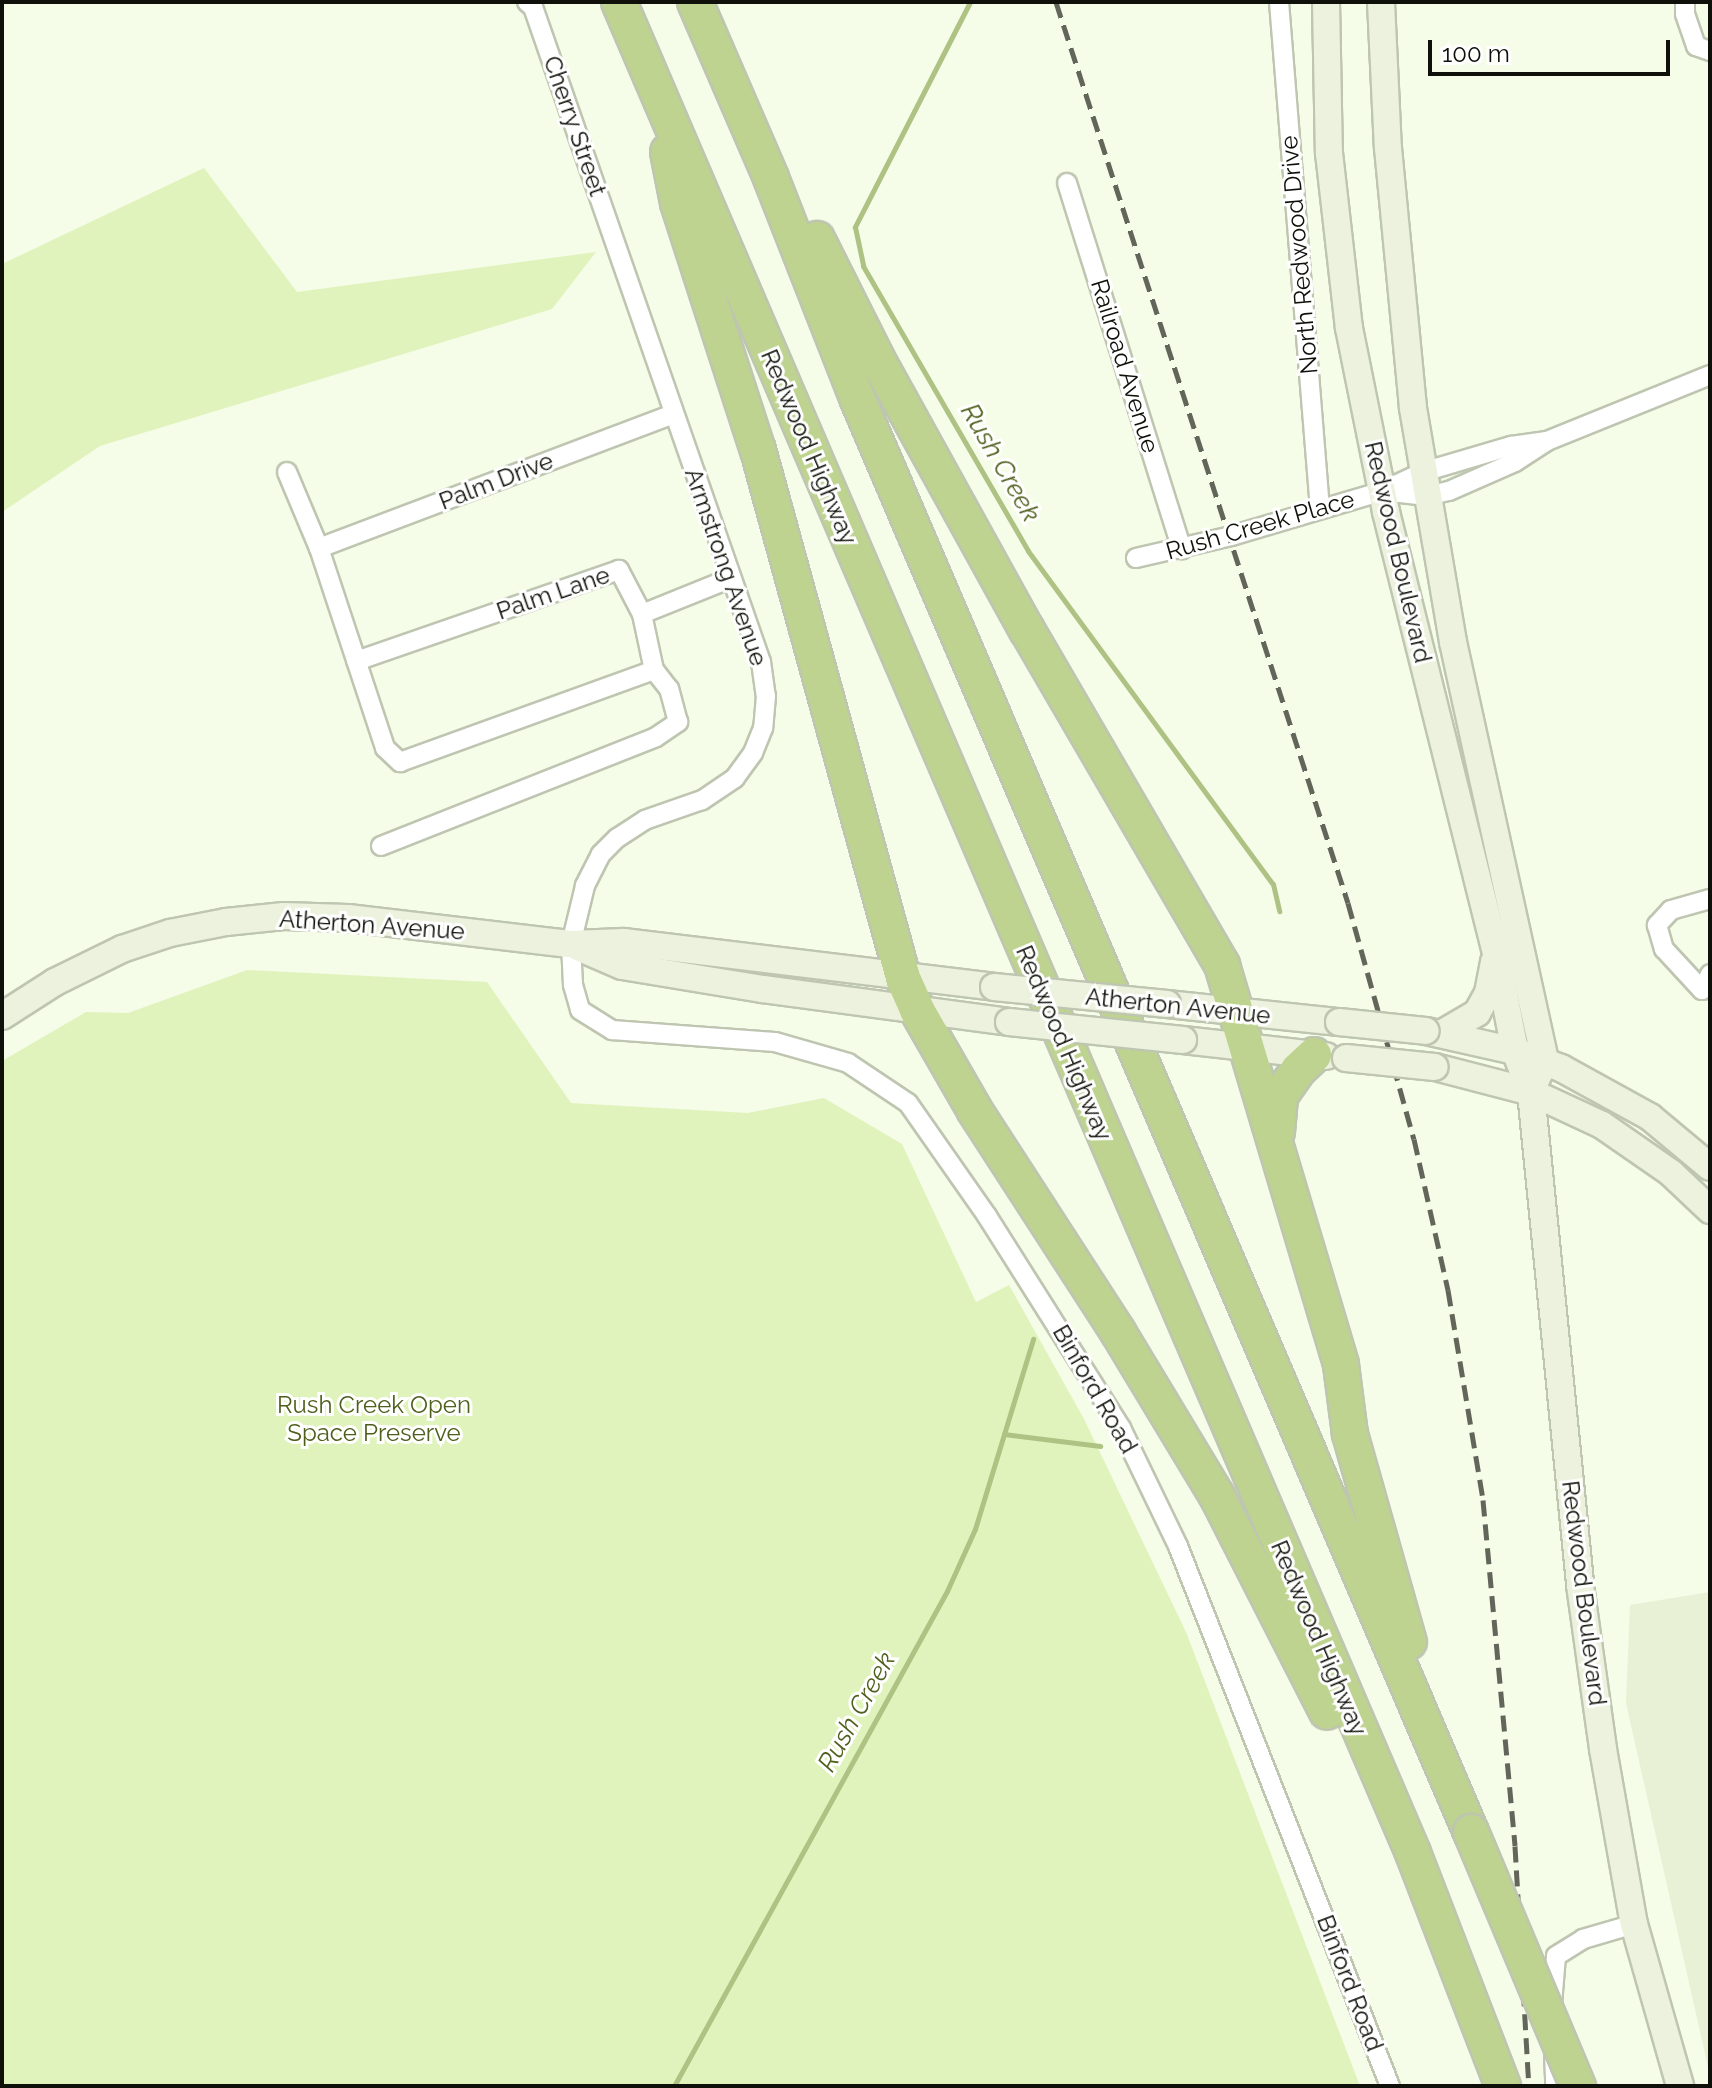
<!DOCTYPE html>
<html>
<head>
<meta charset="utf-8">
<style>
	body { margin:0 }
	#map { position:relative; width:1712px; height:2088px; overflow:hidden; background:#f5fce7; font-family:Raleway,sans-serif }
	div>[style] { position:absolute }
	.built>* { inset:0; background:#e8f1d5 }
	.green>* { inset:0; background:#e1f3bc }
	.stream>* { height:5px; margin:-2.5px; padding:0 2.5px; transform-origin:2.5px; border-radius:2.5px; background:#aec284 }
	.roads { filter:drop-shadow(2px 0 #bec5b1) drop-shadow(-2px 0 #bec5b1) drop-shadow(0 2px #bec5b1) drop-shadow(0 -2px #bec5b1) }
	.street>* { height:18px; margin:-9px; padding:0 9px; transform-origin:9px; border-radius:9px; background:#fff }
	.secondary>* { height:26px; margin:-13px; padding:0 13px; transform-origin:13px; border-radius:13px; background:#ecf2dd }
	.highway>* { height:34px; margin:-17px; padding:0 17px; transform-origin:17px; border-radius:17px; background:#bed38f }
	.rail>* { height:5px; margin-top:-2.5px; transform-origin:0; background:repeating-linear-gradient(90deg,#62665a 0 16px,transparent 0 24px) }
	.bridges { filter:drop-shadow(2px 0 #bec5b1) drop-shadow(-2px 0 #bec5b1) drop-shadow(0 2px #bec5b1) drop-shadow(0 -2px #bec5b1) }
	.secondary-bridge>* { height:26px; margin:-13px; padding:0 13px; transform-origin:13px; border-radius:13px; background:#ecf2dd }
	.highway-bridge>* { height:34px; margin:-17px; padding:0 17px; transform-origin:17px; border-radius:17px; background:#bed38f }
	span { translate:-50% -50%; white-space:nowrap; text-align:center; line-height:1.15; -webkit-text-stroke:6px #fff; paint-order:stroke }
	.street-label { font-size:24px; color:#0e1009 }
	.park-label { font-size:24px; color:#4e5f1c }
	.water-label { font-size:26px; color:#4f601d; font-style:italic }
	.frame { position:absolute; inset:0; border:4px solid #0e1009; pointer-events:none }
	.scale { position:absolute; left:1428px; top:40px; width:242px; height:36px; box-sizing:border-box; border:4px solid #0e1009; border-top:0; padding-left:10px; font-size:24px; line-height:28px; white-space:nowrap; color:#0e1009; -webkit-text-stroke:6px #fff; paint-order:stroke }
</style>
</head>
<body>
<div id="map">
	<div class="built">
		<div style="clip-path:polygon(1710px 1592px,1710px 2076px,1626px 1703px,1630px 1605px)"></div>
	</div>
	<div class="green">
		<div style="clip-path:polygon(204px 168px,297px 292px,596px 252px,552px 309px,100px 446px,2px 512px,2px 264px)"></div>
		<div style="clip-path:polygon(247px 970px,487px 982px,571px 1103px,748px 1113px,824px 1098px,902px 1144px,976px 1302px,1009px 1285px,1084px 1419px,1186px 1632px,1360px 2086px,2px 2086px,2px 1061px,86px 1012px,128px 1013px)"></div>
	</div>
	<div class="stream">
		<div style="left:970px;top:2px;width:253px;rotate:117.1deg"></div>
		<div style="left:855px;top:227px;width:40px;rotate:78deg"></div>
		<div style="left:863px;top:266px;width:329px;rotate:59.9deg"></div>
		<div style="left:1028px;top:551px;width:413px;rotate:53.7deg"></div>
		<div style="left:1273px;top:884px;width:28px;rotate:77deg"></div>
		<div style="left:1004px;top:1434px;width:97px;rotate:7.1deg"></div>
		<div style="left:674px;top:2086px;width:565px;rotate:-61.12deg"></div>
		<div style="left:947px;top:1591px;width:68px;rotate:-65.7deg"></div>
		<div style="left:975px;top:1529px;width:199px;rotate:-73deg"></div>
	</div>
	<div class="roads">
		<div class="street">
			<div style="left:527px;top:2px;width:8px;rotate:40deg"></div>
			<div style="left:533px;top:7px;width:694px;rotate:70.81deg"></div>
			<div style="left:761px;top:662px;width:34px;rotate:82deg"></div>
			<div style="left:766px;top:696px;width:32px;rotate:95deg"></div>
			<div style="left:763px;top:728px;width:27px;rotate:112deg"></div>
			<div style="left:753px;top:753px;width:31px;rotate:126deg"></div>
			<div style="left:735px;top:778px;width:40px;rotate:146deg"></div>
			<div style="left:702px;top:800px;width:60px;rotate:160.7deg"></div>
			<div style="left:645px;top:820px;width:33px;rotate:147deg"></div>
			<div style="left:617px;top:838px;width:23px;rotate:135deg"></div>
			<div style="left:601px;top:854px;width:36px;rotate:117deg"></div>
			<div style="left:585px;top:886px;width:60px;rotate:103.6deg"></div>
			<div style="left:571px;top:944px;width:41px;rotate:87.2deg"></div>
			<div style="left:573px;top:985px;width:26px;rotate:74deg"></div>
			<div style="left:580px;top:1010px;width:38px;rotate:32deg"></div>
			<div style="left:612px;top:1030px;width:163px;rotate:4.2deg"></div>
			<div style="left:775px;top:1042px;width:76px;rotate:16deg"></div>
			<div style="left:848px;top:1063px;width:72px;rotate:33.7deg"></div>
			<div style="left:908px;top:1103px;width:138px;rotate:55deg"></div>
			<div style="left:987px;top:1216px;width:251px;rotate:57.7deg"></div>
			<div style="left:1121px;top:1428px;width:131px;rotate:64.2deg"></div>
			<div style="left:1178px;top:1546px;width:580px;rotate:68.57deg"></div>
			<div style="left:1279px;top:2px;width:509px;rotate:85.38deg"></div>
			<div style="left:1685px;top:2px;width:12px;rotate:90deg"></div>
			<div style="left:1685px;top:14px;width:34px;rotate:71deg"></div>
			<div style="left:1696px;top:46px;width:15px;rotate:20deg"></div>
			<div style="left:1067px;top:183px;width:384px;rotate:72.6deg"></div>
			<div style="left:287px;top:472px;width:82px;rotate:67.2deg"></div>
			<div style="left:319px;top:548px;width:211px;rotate:71.7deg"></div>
			<div style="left:385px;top:748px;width:21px;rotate:43deg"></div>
			<div style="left:400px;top:762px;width:270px;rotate:-19.9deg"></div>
			<div style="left:654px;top:670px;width:57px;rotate:-102.1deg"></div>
			<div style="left:642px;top:614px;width:50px;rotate:-117.6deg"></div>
			<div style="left:619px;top:570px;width:278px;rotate:160.9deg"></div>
			<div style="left:1383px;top:491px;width:44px;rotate:6.5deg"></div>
			<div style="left:1427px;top:496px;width:23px;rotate:-13deg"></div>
			<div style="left:1449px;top:491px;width:72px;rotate:-23.7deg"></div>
			<div style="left:1515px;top:462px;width:38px;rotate:-33deg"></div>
			<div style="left:1547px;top:441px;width:176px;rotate:-22deg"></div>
			<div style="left:319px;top:548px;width:379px;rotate:-20.7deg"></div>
			<div style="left:1136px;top:558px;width:98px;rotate:-13deg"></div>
			<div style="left:1231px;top:536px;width:159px;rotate:-16.5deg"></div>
			<div style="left:1383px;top:491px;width:44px;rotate:-25.4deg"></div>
			<div style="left:1423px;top:472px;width:92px;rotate:-16.5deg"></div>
			<div style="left:1511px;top:446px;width:36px;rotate:-8deg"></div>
			<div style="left:642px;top:614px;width:96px;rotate:-22deg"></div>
			<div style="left:381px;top:846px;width:296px;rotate:-21.6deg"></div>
			<div style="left:656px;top:737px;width:27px;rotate:-34deg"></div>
			<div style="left:678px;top:722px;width:34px;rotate:-105deg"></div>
			<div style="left:669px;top:689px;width:24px;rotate:-128deg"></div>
			<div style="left:1710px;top:899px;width:41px;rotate:164.2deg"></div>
			<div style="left:1671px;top:910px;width:21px;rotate:133deg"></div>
			<div style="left:1657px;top:925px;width:25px;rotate:74deg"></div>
			<div style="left:1664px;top:949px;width:56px;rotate:47.2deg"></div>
			<div style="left:1702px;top:990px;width:18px;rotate:-63deg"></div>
			<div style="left:1552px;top:2004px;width:48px;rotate:-85.2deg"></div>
			<div style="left:1556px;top:1956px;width:32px;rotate:-32deg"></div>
			<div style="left:1583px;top:1939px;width:53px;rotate:-16.4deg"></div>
			<div style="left:1554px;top:2050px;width:36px;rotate:88deg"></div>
		</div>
		<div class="secondary">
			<div style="left:1326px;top:2px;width:151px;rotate:88.9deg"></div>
			<div style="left:1329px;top:153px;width:176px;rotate:83.5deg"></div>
			<div style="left:1349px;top:328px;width:188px;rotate:78.6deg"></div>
			<div style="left:1386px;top:512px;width:455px;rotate:76deg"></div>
			<div style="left:1496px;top:953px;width:100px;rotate:79deg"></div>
			<div style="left:1515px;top:1051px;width:44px;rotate:68.7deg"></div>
			<div style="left:1531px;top:1092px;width:495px;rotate:84.3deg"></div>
			<div style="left:1580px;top:1585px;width:166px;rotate:82deg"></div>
			<div style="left:1603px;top:1749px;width:178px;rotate:80deg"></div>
			<div style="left:1634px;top:1924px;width:168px;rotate:74.1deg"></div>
			<div style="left:1381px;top:2px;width:146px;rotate:87.3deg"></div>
			<div style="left:1388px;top:148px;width:261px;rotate:84.5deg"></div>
			<div style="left:1413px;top:408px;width:237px;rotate:80.3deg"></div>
			<div style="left:1453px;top:642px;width:428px;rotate:77.6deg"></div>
			<div style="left:1545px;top:1060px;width:35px;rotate:114deg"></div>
			<div style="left:578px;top:947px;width:48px;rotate:23.4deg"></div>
			<div style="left:622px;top:966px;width:143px;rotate:9.3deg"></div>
			<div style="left:763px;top:989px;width:248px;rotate:7.6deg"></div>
			<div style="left:1167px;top:1004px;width:173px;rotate:6deg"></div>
			<div style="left:2px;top:1016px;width:63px;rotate:-32.7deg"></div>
			<div style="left:55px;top:982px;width:75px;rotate:-26.2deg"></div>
			<div style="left:122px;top:949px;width:51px;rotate:-18.4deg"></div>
			<div style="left:170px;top:933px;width:57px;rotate:-11.1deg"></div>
			<div style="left:226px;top:922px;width:58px;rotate:-5.9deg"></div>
			<div style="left:284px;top:916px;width:64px;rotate:1.8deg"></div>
			<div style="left:348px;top:918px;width:225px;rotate:6.7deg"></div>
			<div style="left:571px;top:944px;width:53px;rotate:-2.2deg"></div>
			<div style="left:624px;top:942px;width:373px;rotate:6.9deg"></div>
			<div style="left:1426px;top:1031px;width:91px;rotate:12.7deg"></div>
			<div style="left:1515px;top:1051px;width:49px;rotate:20.3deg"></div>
			<div style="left:1561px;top:1068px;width:102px;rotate:28.8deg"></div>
			<div style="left:1650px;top:1117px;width:78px;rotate:39.8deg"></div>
			<div style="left:1441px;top:1034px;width:42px;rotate:-30.3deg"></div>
			<div style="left:1477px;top:1013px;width:23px;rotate:-61deg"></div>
			<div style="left:1488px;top:993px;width:32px;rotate:-79deg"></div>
			<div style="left:1183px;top:1040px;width:144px;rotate:6.4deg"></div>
			<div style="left:1435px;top:1067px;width:99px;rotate:14.6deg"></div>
			<div style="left:1531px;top:1092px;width:78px;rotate:24.9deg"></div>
			<div style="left:1602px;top:1125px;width:84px;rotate:34.8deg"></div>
			<div style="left:1671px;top:1173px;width:54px;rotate:43.5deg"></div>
		</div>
		<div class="highway">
			<div style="left:619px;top:2px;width:2014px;rotate:66.78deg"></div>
			<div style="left:1413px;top:1853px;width:250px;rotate:68.9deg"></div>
			<div style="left:695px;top:2px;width:192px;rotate:66.6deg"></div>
			<div style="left:771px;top:178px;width:238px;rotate:68.6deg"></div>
			<div style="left:858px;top:400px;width:1558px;rotate:66.83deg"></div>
			<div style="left:668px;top:152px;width:52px;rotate:78.9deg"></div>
			<div style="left:678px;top:203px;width:260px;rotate:72.1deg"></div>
			<div style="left:758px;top:450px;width:548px;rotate:74.64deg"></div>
			<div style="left:903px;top:978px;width:35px;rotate:66deg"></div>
			<div style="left:917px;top:1010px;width:116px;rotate:60.1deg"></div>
			<div style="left:975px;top:1111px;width:263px;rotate:57.1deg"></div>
			<div style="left:1118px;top:1332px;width:192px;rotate:58.9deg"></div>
			<div style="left:1217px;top:1496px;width:242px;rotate:63deg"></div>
			<div style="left:817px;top:239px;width:132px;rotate:63.4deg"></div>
			<div style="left:876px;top:357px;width:312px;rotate:61.1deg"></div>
			<div style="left:1027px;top:630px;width:388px;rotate:59.8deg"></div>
			<div style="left:1222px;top:965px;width:417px;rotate:73.4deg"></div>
			<div style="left:1341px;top:1365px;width:70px;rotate:82.6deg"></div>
			<div style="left:1350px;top:1434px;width:216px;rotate:74.2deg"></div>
			<div style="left:1277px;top:1132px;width:36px;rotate:-85deg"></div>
			<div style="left:1280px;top:1096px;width:32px;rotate:-55deg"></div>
			<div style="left:1298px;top:1070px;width:22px;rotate:-43deg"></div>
		</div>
	</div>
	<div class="rail">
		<div style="left:1056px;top:2px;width:947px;rotate:72.04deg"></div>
		<div style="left:1348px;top:903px;width:245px;rotate:74.4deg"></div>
		<div style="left:1414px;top:1139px;width:155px;rotate:77.3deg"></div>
		<div style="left:1448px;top:1290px;width:213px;rotate:80.5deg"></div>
		<div style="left:1483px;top:1500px;width:347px;rotate:84.7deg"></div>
		<div style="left:1515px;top:1846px;width:240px;rotate:86.7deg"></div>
	</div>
	<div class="bridges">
		<div class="secondary-bridge">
			<div style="left:994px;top:987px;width:174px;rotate:5.6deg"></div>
			<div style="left:1009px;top:1022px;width:175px;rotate:5.9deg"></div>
			<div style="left:1339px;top:1022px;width:87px;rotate:5.9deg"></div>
			<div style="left:1346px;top:1058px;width:89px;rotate:5.8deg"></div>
		</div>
		<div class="highway-bridge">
			<div style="left:1471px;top:1832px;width:276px;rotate:67.2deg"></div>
		</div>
	</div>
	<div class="street-label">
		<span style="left:575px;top:126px;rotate:71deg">Cherry Street</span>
		<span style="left:1299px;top:255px;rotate:-95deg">North Redwood Drive</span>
		<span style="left:1125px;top:366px;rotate:73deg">Railroad Avenue</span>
		<span style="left:809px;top:447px;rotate:67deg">Redwood Highway</span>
		<span style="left:496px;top:481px;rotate:-21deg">Palm Drive</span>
		<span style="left:1260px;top:525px;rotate:-16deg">Rush Creek Place</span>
		<span style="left:1398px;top:552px;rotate:77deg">Redwood Boulevard</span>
		<span style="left:726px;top:567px;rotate:71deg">Armstrong Avenue</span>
		<span style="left:553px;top:593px;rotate:-19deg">Palm Lane</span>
		<span style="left:372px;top:925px;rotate:4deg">Atherton Avenue</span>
		<span style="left:1178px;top:1006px;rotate:6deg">Atherton Avenue</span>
		<span style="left:1064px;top:1043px;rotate:67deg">Redwood Highway</span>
		<span style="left:1095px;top:1389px;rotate:60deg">Binford Road</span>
		<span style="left:1584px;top:1593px;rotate:83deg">Redwood Boulevard</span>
		<span style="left:1319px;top:1638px;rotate:67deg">Redwood Highway</span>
		<span style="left:1350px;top:1983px;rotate:69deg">Binford Road</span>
	</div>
	<div class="park-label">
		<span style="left:374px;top:1419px">Rush Creek Open<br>Space Preserve</span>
	</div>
	<div class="water-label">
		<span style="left:1000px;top:463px;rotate:60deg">Rush Creek</span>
		<span style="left:857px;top:1712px;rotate:-61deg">Rush Creek</span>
	</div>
	<div class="frame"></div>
	<div class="scale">100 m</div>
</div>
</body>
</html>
